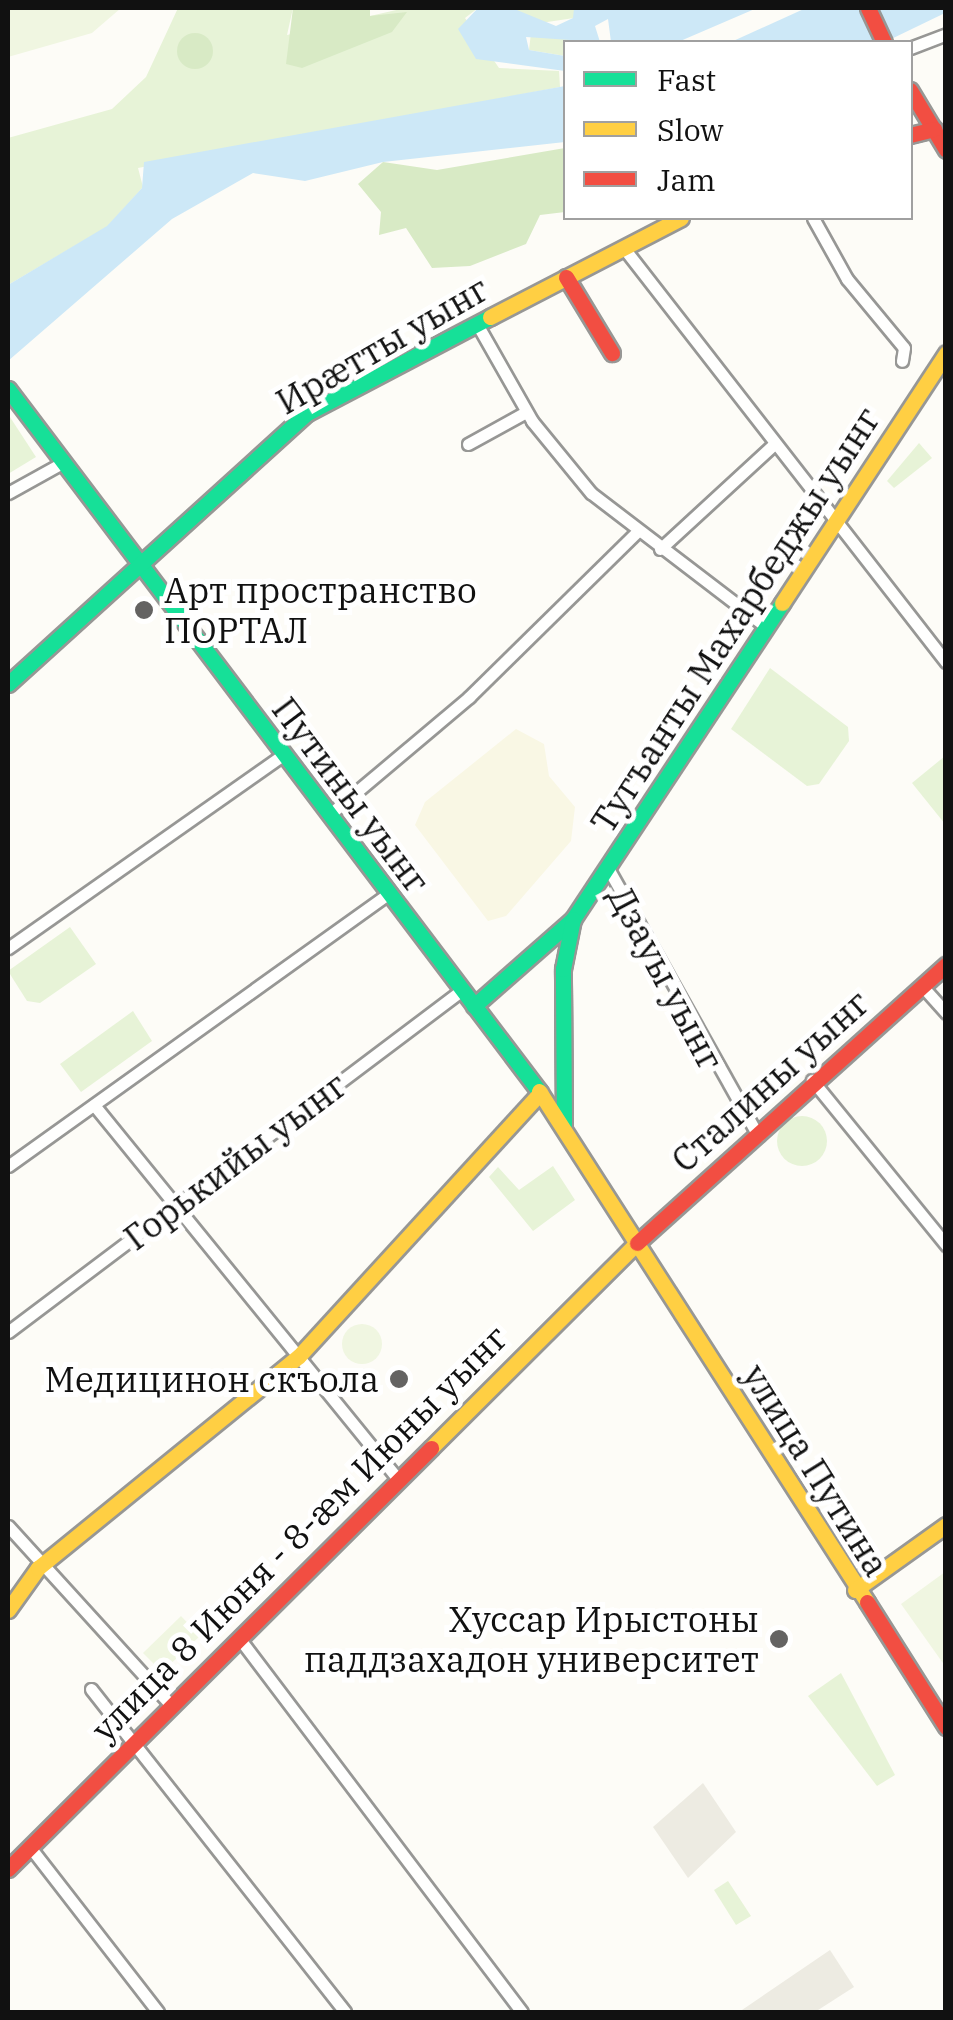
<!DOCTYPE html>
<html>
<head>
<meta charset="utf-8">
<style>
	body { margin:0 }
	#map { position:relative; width:953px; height:2020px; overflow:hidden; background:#fdfcf7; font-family:"IBM Plex Serif",serif }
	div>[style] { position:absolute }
	.farmland>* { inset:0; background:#f9f7e4 }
	.green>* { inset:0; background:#e7f3d7 }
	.round { border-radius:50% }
	.forest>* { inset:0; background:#d8eac5 }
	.pitch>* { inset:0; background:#f0f6e1 }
	.plaza>* { inset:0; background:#edebe2 }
	.water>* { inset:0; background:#cde8f7 }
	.roads { filter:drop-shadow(2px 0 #979795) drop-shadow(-2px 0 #979795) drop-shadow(0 2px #979795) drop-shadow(0 -2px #979795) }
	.street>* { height:11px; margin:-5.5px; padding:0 5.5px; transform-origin:5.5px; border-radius:5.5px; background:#fffffe }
	.fast>* { height:15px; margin:-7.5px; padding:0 7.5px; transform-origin:7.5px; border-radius:7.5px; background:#16e098 }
	.slow>* { height:15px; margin:-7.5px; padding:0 7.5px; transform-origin:7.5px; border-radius:7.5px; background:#ffcf43 }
	.jam>* { height:15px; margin:-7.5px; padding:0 7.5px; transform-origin:7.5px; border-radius:7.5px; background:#f24e42 }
	.dots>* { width:28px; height:28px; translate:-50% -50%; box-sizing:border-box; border:5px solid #fff; border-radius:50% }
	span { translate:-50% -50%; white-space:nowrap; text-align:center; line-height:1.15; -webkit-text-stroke:10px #fff; paint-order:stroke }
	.street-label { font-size:35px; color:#111 }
	.poi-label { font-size:35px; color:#111 }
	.left { translate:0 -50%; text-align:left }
	.right { translate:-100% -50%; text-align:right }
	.frame { position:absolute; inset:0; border:10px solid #111; pointer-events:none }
	.legend { position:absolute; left:563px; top:40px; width:350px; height:180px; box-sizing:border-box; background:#fff; border:2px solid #a0a0a0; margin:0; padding:12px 18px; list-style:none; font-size:30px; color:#111 }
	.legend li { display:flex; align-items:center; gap:20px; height:50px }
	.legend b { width:50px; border:2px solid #a0a0a0 }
</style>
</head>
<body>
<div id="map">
	<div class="farmland">
		<div style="clip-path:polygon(516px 729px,544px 744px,549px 776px,575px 807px,571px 841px,506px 916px,488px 921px,415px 825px,425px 802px)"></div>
	</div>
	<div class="green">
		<div style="clip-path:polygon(178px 8px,293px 8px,287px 35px,405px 8px,478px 8px,465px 18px,499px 68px,559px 71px,560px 87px,138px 168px,143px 187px,107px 227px,8px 285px,8px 138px,112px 109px,146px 77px)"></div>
		<div style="clip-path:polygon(512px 8px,574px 8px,574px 18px,534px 24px)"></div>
		<div style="clip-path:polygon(531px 33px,576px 35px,581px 42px,566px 42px,565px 56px,529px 50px)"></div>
		<div style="clip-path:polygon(8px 414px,36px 457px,8px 474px)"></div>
		<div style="clip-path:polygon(919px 443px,932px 458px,894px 488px,887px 481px)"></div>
		<div style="clip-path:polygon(770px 668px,848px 727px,849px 741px,819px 784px,807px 786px,731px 729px)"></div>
		<div style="clip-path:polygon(945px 756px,945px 824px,912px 783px)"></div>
		<div style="clip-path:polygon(70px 927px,96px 964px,40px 1003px,27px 1001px,8px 971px)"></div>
		<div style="clip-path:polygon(133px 1011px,152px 1041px,81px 1092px,60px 1064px)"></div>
		<div class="round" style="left:777px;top:1116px;width:50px;height:50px"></div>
		<div style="clip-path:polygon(553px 1166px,575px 1200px,533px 1231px,489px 1177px,498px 1167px,519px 1190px)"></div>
		<div style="clip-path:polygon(841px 1673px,895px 1775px,877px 1786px,808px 1696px)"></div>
		<div style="clip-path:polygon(728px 1881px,751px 1916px,736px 1925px,714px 1890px)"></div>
	</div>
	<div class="forest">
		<div style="clip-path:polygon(293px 8px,370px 8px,370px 16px,407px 12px,392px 32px,302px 68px,286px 64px)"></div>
		<div class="round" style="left:177px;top:33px;width:36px;height:36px"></div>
		<div style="clip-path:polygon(565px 148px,565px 212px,540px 215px,526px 244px,470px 266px,432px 268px,406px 228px,379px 235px,381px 212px,358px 184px,383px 162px,437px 170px)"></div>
	</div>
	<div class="pitch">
		<div style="clip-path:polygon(8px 8px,121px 8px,92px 33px,8px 57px)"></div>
		<div class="round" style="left:342px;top:1324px;width:40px;height:40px"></div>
		<div style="clip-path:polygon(945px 1572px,945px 1666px,901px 1604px)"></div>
		<div style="clip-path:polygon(181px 1616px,200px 1636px,162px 1672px,143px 1653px)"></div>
	</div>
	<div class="plaza">
		<div style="clip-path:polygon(703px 1783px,736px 1832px,688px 1878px,653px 1827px)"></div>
		<div style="clip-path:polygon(830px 1950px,854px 1987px,815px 2012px,739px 2012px)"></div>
	</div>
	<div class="water">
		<div style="clip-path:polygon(478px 8px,512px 8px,556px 26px,573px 18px,574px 8px,757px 8px,678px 42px,611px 42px,608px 19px,595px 26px,600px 42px,526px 37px,529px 50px,565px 56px,565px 71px,476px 59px,458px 29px)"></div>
		<div style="clip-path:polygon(806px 8px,945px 8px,945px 13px,885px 42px,731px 42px)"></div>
		<div style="clip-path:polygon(565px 86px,565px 142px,383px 162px,305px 181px,253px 173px,172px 219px,8px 361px,8px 285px,107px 226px,142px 188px,144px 162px)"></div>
	</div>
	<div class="roads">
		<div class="street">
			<div style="left:910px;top:48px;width:39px;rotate:-21deg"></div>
			<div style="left:813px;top:218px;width:70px;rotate:60.9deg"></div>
			<div style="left:847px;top:279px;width:89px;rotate:50.4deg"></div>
			<div style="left:904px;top:348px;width:13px;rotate:99deg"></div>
			<div style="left:623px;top:247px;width:526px;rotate:52.11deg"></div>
			<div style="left:477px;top:324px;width:112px;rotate:60.4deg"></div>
			<div style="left:532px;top:421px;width:93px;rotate:50.7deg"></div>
			<div style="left:591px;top:493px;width:220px;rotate:37.4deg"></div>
			<div style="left:468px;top:444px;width:66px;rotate:-28.9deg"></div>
			<div style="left:8px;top:493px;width:64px;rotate:-29deg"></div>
			<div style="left:660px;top:549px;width:152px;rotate:-42.6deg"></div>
			<div style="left:329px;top:815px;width:183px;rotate:-40.1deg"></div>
			<div style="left:469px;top:697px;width:235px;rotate:-44.5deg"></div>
			<div style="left:609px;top:870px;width:305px;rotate:60.7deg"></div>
			<div style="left:8px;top:948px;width:336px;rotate:-35.1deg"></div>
			<div style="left:922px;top:986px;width:36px;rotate:48deg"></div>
			<div style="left:812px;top:1080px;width:213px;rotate:50.9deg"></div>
			<div style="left:94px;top:1105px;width:479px;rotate:50.9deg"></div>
			<div style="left:8px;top:1166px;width:467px;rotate:-35.6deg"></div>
			<div style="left:8px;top:1332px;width:568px;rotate:-36.99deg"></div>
			<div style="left:8px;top:1526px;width:241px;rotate:47.7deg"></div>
			<div style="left:239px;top:1638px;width:469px;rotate:52.9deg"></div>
			<div style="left:91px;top:1689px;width:411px;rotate:51.8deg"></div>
			<div style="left:30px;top:1847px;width:209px;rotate:52.2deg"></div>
		</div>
		<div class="fast">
			<div style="left:8px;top:389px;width:880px;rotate:52.9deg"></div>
			<div style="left:8px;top:684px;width:404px;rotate:-42.2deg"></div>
			<div style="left:307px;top:413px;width:207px;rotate:-27.7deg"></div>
			<div style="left:474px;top:1006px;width:132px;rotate:-41.3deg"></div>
			<div style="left:573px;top:919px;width:379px;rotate:-56.5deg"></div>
			<div style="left:564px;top:1124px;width:155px;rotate:-90.4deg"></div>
			<div style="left:563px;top:969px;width:51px;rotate:-78.7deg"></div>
		</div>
		<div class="slow">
			<div style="left:490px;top:317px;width:215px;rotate:-27.4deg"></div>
			<div style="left:782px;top:603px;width:299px;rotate:-56.7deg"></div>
			<div style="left:539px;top:1091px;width:607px;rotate:57.3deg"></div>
			<div style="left:431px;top:1448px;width:291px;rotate:-44.9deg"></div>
			<div style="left:855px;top:1590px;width:112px;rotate:-35.5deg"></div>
			<div style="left:8px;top:1610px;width:52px;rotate:-54.5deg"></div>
			<div style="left:38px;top:1568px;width:336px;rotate:-39.1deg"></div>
			<div style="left:299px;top:1356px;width:357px;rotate:-47.5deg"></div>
		</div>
		<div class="jam">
			<div style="left:868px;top:8px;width:38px;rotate:65deg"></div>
			<div style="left:910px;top:90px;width:70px;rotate:59deg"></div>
			<div style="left:910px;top:135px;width:25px;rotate:-14deg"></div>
			<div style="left:566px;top:277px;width:89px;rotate:58.8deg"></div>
			<div style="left:637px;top:1243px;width:416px;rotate:-42deg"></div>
			<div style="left:867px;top:1602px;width:148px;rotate:57.7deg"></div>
			<div style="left:8px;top:1869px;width:597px;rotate:-44.86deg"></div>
		</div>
	</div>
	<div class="dots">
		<div style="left:144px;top:610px;background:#646362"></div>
		<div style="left:399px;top:1379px;background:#646362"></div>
		<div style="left:779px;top:1639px;background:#646362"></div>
	</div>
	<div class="street-label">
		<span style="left:382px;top:345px;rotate:-30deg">Ирæтты уынг</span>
		<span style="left:735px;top:620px;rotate:-57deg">Тугъанты Махарбеджы уынг</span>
		<span style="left:351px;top:795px;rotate:53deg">Путины уынг</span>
		<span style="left:666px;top:978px;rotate:62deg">Дзауы уынг</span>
		<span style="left:770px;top:1081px;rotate:-42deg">Сталины уынг</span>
		<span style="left:235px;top:1161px;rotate:-37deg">Горькийы уынг</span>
		<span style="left:816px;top:1470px;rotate:58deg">улица Путина</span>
		<span style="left:299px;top:1533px;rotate:-45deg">улица 8 Июня - 8-ӕм Июны уынг</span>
	</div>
	<div class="poi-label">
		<span class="left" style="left:164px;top:610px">Арт пространство<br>ПОРТАЛ</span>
		<span class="right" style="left:379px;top:1379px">Медицинон скъола</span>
		<span class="right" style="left:759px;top:1639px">Хуссар Ирыстоны<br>паддзахадон университет</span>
	</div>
	<div class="frame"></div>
	<ul class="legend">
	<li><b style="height:12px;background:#16e098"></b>Fast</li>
	<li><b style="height:12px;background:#ffcf43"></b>Slow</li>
	<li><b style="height:12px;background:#f24e42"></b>Jam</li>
	</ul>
</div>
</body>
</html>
